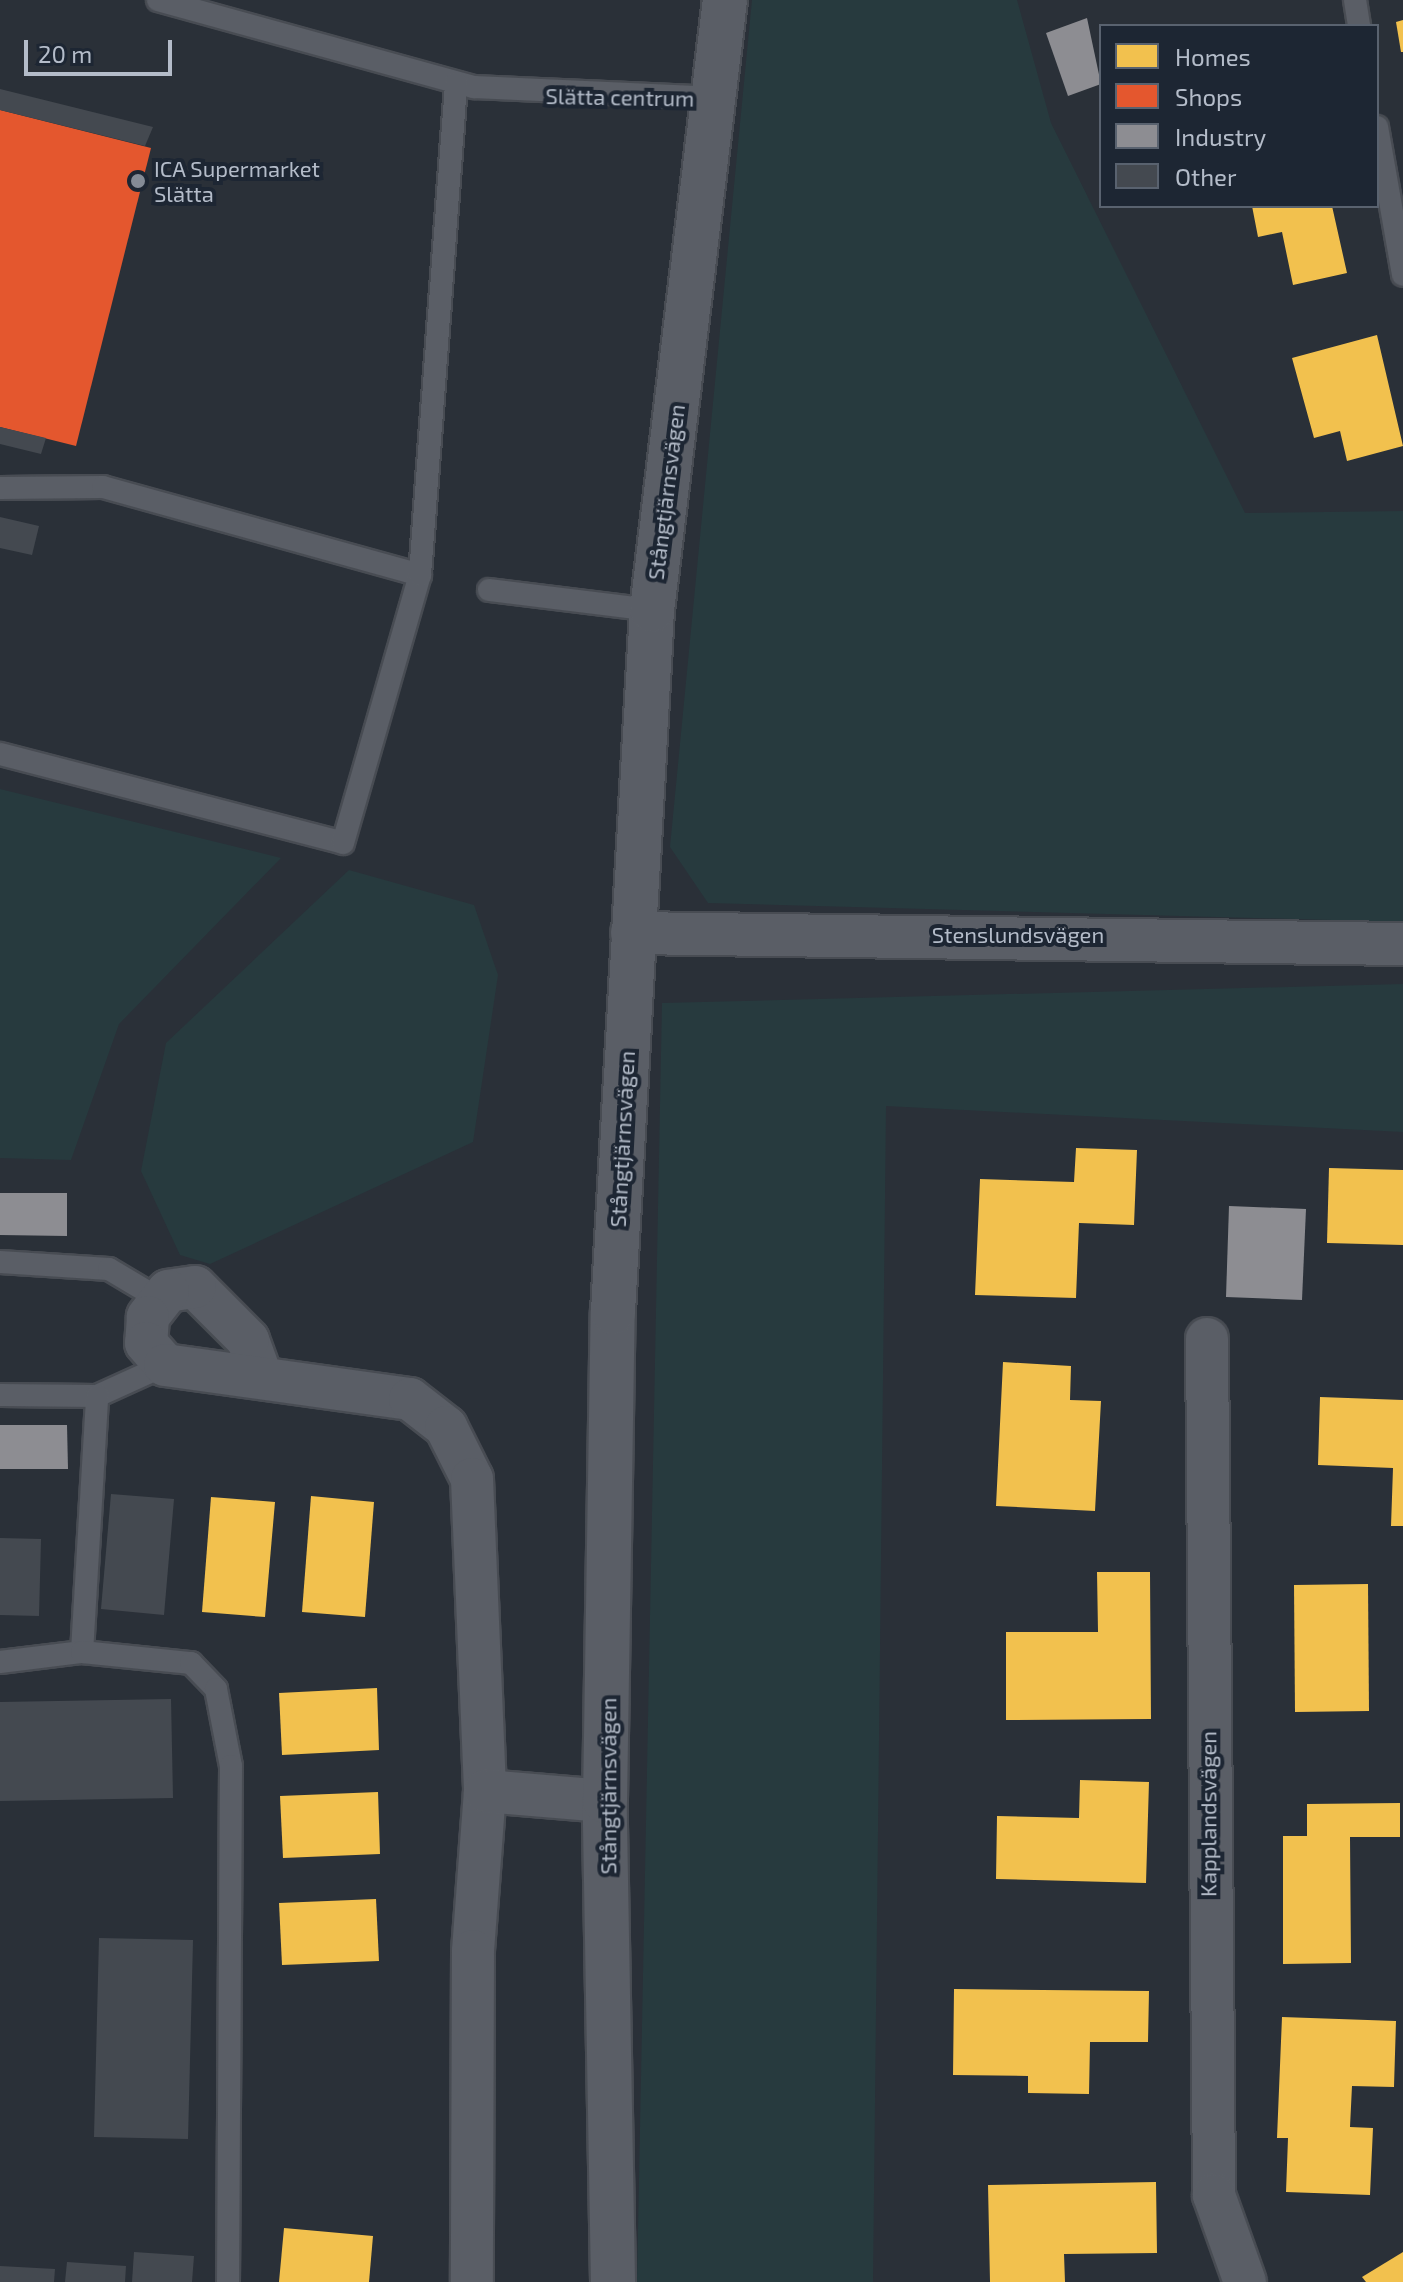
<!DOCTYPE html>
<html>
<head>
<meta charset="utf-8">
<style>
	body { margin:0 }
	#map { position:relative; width:1403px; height:2282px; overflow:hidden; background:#2a3038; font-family:"Exo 2",sans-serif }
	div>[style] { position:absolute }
	.green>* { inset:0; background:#273a3e }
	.homes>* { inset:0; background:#f2c14e }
	.shops>* { inset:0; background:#e4572e }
	.industry>* { inset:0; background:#8d8d92 }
	.building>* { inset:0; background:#444950 }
	.roads { filter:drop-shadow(2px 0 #484c53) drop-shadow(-2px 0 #484c53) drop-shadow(0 2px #484c53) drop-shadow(0 -2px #484c53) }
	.service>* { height:22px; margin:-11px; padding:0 11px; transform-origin:11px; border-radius:11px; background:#5a5e66 }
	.minor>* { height:42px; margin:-21px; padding:0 21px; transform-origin:21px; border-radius:21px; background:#5a5e66 }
	.tertiary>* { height:44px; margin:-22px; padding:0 22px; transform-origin:22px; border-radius:22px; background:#5a5e66 }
	.dots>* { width:22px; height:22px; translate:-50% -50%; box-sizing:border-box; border:4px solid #1d2633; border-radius:50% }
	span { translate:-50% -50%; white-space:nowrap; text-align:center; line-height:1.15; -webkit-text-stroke:8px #1d2633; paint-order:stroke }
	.street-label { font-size:22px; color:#b4bcc9 }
	.poi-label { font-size:22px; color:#b4bcc9 }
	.left { translate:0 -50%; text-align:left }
	.legend { position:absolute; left:1099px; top:24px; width:280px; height:184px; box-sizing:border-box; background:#1d2633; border:2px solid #59626f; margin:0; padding:10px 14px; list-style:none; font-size:24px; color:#b4bcc9 }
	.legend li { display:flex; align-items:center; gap:16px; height:40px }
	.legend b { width:40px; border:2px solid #59626f }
	.scale { position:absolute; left:24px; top:40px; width:148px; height:36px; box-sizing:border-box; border:4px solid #b4bcc9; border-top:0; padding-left:10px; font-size:24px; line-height:28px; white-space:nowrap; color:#b4bcc9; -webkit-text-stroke:6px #1d2633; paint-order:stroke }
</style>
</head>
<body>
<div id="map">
	<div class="green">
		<div style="clip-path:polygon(752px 0,1017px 0,1051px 123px,1245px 513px,1403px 511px,1403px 922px,708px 903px,670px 847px)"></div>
		<div style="clip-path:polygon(0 789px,281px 858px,119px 1024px,71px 1160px,0 1158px)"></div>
		<div style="clip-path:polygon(349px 870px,474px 905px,498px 975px,473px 1142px,210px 1264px,180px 1255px,141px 1171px,166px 1043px)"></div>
		<div style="clip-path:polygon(1403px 984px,1403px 1132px,886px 1106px,873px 2282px,637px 2282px,662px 1003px)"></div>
	</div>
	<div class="homes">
		<div style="clip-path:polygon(1403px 20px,1403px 52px,1401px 52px,1396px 22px)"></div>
		<div style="clip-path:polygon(1252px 206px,1332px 206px,1347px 273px,1293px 285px,1282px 232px,1258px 237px)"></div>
		<div style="clip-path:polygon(1377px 335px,1403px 446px,1347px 461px,1340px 431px,1314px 438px,1292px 358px)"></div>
		<div style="clip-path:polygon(1076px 1148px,1137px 1150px,1134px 1225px,1079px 1223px,1076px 1298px,975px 1295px,980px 1179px,1074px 1182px)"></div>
		<div style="clip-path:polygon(1329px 1168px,1403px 1170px,1403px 1245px,1327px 1243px)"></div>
		<div style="clip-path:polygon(1003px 1362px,1071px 1366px,1070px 1400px,1101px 1401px,1095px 1511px,996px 1506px)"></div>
		<div style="clip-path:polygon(1320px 1397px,1403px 1400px,1403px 1526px,1391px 1526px,1393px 1468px,1318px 1465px)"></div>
		<div style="clip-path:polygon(311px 1496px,374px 1502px,365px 1617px,302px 1612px)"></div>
		<div style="clip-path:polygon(211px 1497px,275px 1502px,265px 1617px,202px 1612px)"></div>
		<div style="clip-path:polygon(1097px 1572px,1150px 1572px,1151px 1719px,1006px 1720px,1006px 1632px,1098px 1632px)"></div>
		<div style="clip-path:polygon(1368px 1584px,1369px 1711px,1295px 1712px,1294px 1585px)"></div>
		<div style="clip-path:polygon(377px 1688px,379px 1750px,282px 1755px,279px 1693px)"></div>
		<div style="clip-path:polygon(1080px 1780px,1149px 1782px,1146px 1883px,996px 1879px,997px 1816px,1079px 1818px)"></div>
		<div style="clip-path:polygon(378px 1792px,380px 1854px,283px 1858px,280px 1796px)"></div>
		<div style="clip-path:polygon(1400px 1803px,1400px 1837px,1350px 1837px,1351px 1963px,1283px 1964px,1283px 1836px,1307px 1836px,1307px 1804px)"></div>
		<div style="clip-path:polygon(376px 1899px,379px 1961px,282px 1965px,279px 1903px)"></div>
		<div style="clip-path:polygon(954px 1989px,1149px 1991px,1148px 2042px,1090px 2042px,1089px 2094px,1028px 2093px,1028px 2076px,953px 2075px)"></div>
		<div style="clip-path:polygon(1282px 2017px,1396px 2021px,1394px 2087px,1352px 2086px,1350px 2127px,1373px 2128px,1370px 2195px,1286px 2192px,1288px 2138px,1277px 2138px)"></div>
		<div style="clip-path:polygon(1156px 2182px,1157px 2253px,1064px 2254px,1065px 2282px,990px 2282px,988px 2185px)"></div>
		<div style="clip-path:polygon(284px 2228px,373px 2236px,369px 2282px,279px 2282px)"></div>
		<div style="clip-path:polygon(1403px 2252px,1403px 2282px,1366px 2282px,1362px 2277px)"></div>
	</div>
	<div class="shops">
		<div style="clip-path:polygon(0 110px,151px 148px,76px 446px,0 427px)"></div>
	</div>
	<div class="industry">
		<div style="clip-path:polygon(1087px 18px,1101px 84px,1068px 96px,1046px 33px)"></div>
		<div style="clip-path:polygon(0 1193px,67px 1193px,67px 1236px,0 1235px)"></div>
		<div style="clip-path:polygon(1229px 1206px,1306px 1209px,1302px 1300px,1226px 1297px)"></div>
		<div style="clip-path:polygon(0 1425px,67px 1425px,68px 1469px,0 1469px)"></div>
	</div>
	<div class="building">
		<div style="clip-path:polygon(0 89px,153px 127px,145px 146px,0 110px)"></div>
		<div style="clip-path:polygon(0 427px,46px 438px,41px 454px,0 444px)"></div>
		<div style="clip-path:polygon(0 517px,39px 526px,32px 555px,0 548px)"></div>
		<div style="clip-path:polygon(111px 1494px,174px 1499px,164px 1615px,101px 1609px)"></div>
		<div style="clip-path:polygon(0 1538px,41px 1539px,39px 1616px,0 1615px)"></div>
		<div style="clip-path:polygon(171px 1699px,173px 1798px,0 1801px,0 1702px)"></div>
		<div style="clip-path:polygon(99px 1938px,193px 1940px,188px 2139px,94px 2137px)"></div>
		<div style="clip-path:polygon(134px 2252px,194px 2256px,192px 2282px,132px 2282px)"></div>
		<div style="clip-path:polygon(67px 2262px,126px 2266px,125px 2282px,65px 2282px)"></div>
		<div style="clip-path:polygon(0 2266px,55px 2269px,54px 2282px,0 2282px)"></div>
	</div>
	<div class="roads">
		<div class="service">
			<div style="left:158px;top:0;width:328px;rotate:15.4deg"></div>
			<div style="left:474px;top:87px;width:238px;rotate:2.6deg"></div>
			<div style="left:1355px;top:0;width:26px;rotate:81deg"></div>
			<div style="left:1377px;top:127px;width:150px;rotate:80deg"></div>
			<div style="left:0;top:488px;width:103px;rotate:-0.6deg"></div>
			<div style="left:103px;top:487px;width:329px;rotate:15.5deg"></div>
			<div style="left:489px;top:590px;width:164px;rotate:7deg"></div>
			<div style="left:0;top:754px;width:354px;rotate:14.5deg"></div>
			<div style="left:343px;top:843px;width:279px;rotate:-74deg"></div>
			<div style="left:420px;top:575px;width:493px;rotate:-85.8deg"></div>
			<div style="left:0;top:1262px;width:109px;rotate:3.7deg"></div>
			<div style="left:109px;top:1269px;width:61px;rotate:30.8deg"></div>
			<div style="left:0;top:1395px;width:97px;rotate:0.6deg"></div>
			<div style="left:97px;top:1396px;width:75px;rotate:-24.5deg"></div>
			<div style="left:82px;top:1652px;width:256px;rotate:-86.6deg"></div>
			<div style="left:0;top:1662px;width:83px;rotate:-7deg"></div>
			<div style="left:82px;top:1652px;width:110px;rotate:5.8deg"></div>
			<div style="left:191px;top:1663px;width:36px;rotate:46deg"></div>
			<div style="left:216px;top:1689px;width:78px;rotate:79deg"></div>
			<div style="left:231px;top:1766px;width:516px;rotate:90.33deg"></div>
		</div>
		<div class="minor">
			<div style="left:632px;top:933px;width:771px;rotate:0.82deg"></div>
			<div style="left:1207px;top:1339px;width:856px;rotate:89.53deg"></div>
			<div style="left:1214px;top:2195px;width:92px;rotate:70.4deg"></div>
			<div style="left:261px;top:1376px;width:38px;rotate:-110deg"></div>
			<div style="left:248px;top:1340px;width:75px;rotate:-135deg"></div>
			<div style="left:195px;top:1287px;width:27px;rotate:172deg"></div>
			<div style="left:168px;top:1291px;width:33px;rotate:128deg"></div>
			<div style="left:148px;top:1317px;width:26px;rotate:94deg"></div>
			<div style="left:146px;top:1343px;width:29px;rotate:49deg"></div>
			<div style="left:165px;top:1365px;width:247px;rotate:7.9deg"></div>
			<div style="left:410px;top:1399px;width:46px;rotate:37.9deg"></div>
			<div style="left:446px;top:1427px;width:58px;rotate:63.4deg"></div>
			<div style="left:472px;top:1479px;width:312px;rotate:87.6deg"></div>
			<div style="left:485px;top:1791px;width:160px;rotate:94.3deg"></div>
			<div style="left:473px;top:1951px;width:331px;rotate:90.2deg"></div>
			<div style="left:485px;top:1791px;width:120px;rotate:4.8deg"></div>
		</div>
		<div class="tertiary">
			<div style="left:613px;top:2282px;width:481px;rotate:-91deg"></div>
			<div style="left:605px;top:1801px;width:489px;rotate:-89.1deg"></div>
			<div style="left:613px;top:1312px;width:703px;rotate:-86.82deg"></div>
			<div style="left:652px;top:610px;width:614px;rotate:-83.18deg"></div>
		</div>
	</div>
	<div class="dots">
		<div style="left:138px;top:181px;background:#848b96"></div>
	</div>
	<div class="street-label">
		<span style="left:620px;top:97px;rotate:1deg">Slätta centrum</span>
		<span style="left:666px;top:492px;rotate:-83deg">Stångtjärnsvägen</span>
		<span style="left:1018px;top:935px">Stenslundsvägen</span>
		<span style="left:622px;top:1139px;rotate:-87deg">Stångtjärnsvägen</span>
		<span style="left:608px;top:1786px;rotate:-90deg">Stångtjärnsvägen</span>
		<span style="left:1208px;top:1814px;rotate:-90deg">Kapplandsvägen</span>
	</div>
	<div class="poi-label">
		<span class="left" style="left:154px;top:181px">ICA Supermarket<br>Slätta</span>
	</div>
	<ul class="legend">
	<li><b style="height:22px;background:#f2c14e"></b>Homes</li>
	<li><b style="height:22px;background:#e4572e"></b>Shops</li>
	<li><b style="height:22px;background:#8d8d92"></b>Industry</li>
	<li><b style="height:22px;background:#444950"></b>Other</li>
	</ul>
	<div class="scale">20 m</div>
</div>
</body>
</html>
